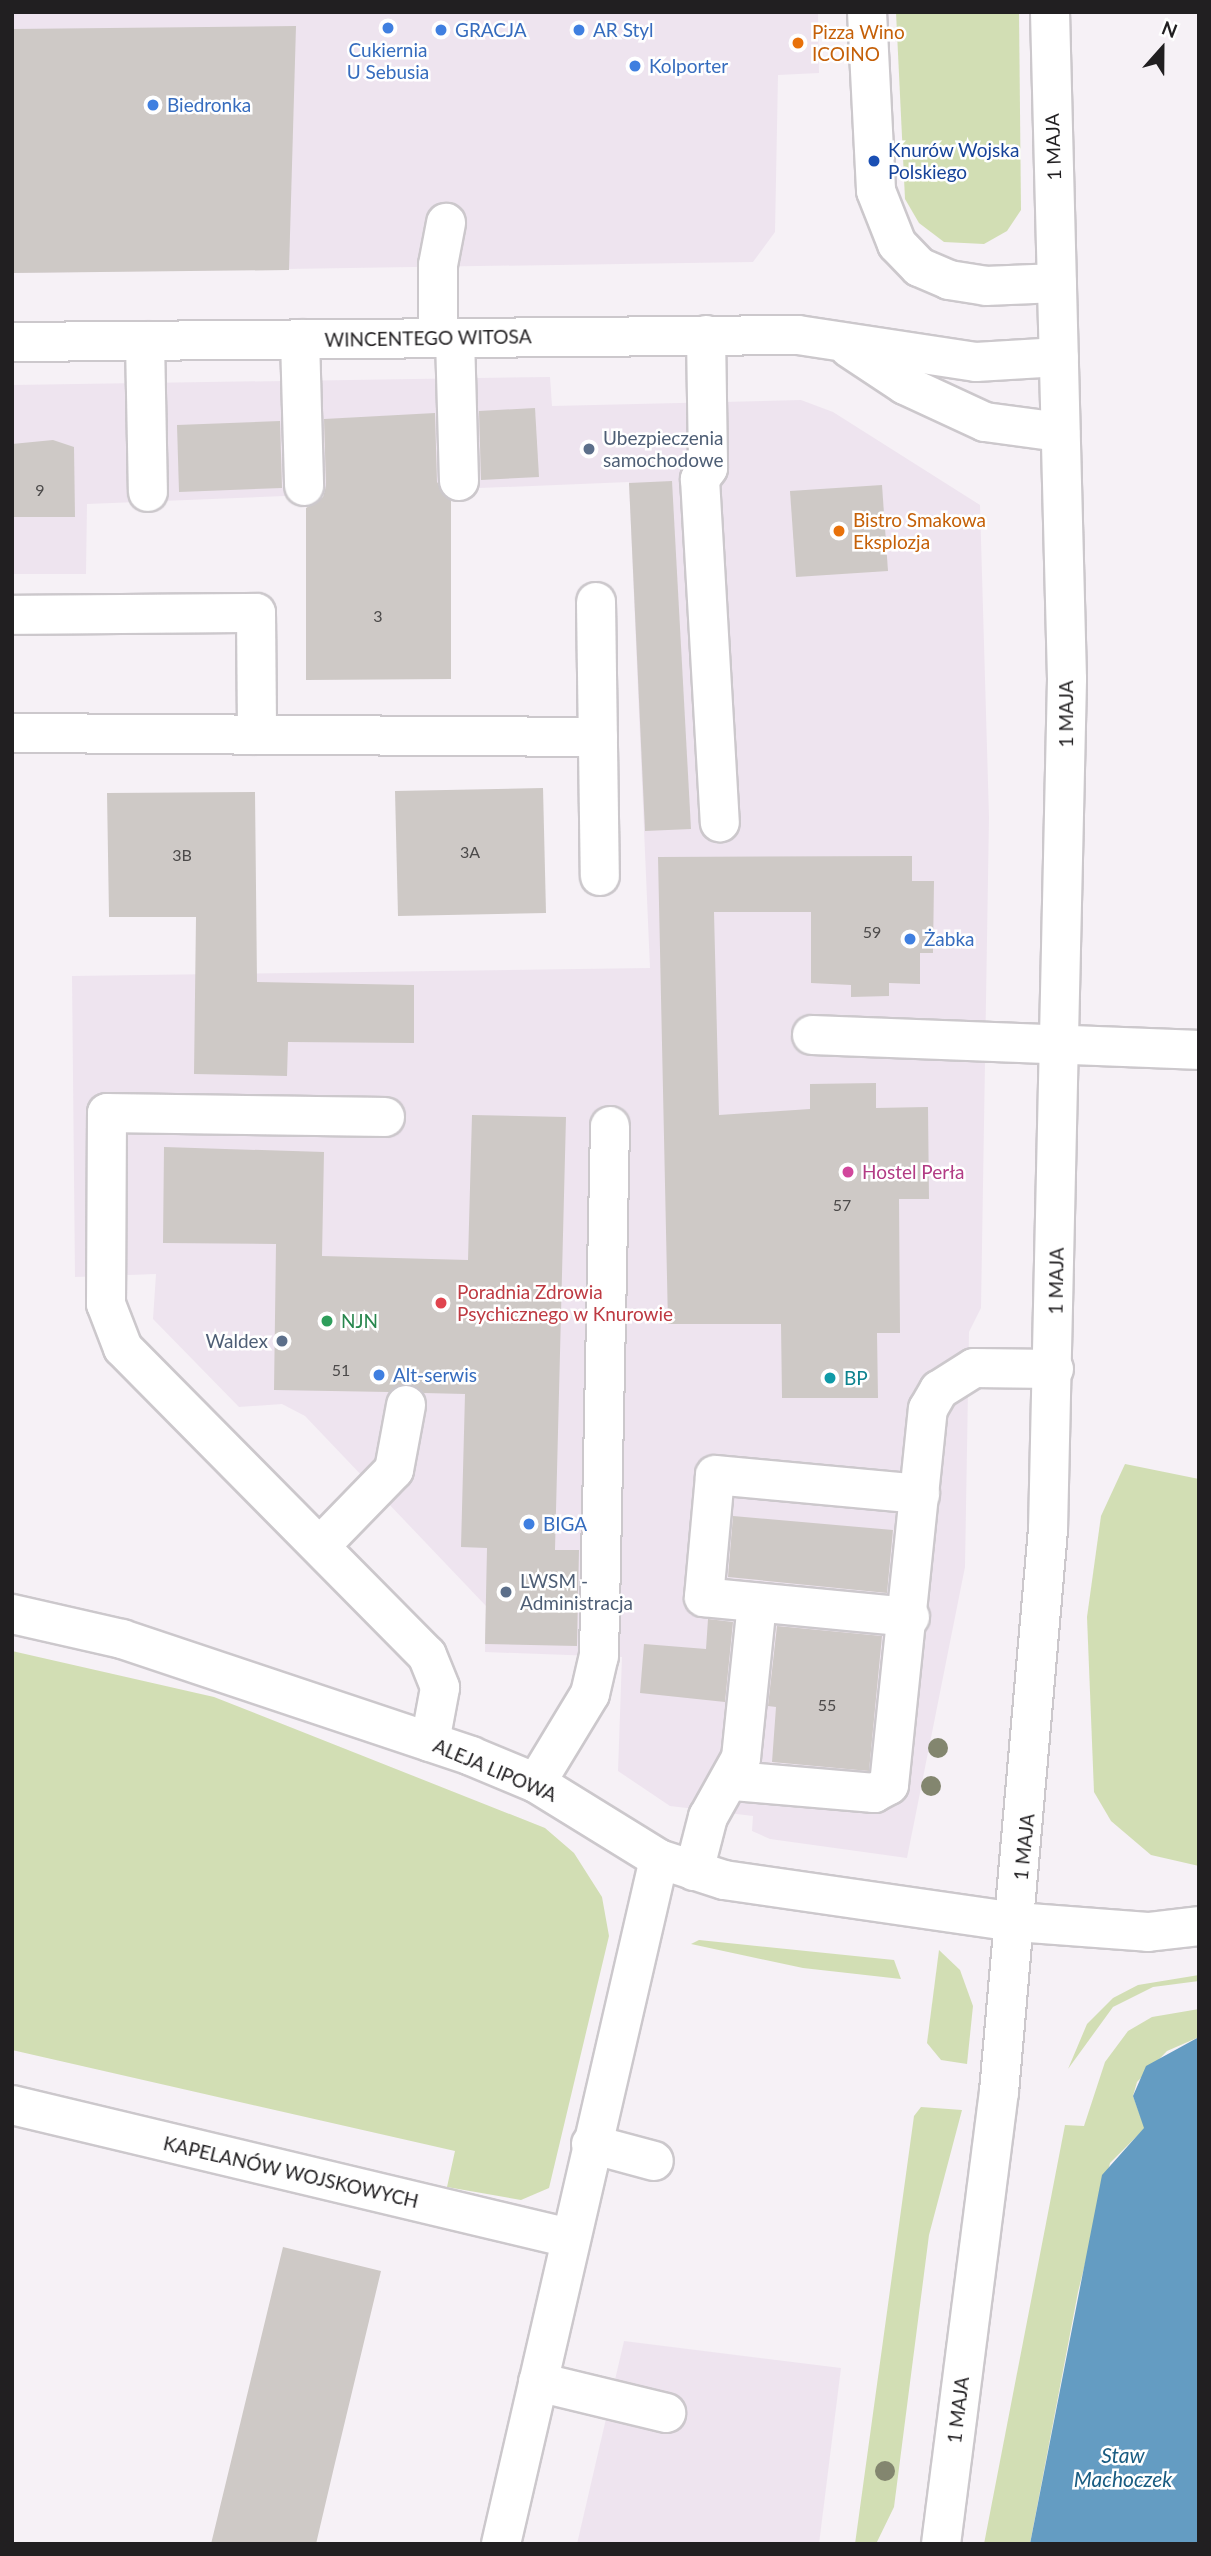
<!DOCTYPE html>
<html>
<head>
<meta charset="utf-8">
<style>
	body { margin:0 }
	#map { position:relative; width:1211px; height:2556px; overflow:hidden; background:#f6f1f6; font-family:Lato,sans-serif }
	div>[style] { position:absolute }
	.built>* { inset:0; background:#eee4ef }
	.green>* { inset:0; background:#d2deb4 }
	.water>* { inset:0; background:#649cc2 }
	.building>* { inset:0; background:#cec9c6 }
	.roads { filter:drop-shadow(2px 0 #ccc8cc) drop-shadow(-2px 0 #ccc8cc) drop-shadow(0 2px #ccc8cc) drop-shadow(0 -2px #ccc8cc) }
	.minor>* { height:38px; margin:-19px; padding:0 19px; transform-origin:19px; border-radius:19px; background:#fff }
	.trees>* { width:20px; height:20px; margin:-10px; border-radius:50%; background:#83866f }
	.dots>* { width:19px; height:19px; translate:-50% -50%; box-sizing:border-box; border:4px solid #fff; border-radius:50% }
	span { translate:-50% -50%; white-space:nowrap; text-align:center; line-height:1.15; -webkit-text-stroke:5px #fff; paint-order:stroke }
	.number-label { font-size:16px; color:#4c4a4a }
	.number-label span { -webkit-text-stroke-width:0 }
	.shop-label { font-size:19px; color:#366cbe }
	.left { translate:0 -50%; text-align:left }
	.food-label { font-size:19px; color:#c56008 }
	.street-label { font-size:19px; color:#211f21 }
	.transit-label { font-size:19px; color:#164399 }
	.service-label { font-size:19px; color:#4e5e75 }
	.right { translate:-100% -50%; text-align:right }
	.hotel-label { font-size:19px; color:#b23c85 }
	.health-label { font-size:19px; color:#be3a42 }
	.leisure-label { font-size:19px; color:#27864d }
	.culture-label { font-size:19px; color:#0d838f }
	.water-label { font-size:21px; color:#195c82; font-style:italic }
	.frame { position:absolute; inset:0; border:14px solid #211f21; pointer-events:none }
	.north { position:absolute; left:1127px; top:14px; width:70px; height:70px; -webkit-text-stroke:5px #fff; paint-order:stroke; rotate:21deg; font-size:19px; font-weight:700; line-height:28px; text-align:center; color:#211f21 }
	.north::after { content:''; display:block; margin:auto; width:24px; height:32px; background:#211f21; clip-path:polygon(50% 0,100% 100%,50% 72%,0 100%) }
</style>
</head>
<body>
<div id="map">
	<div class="built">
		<div style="clip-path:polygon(12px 12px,818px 12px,819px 73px,778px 75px,775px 232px,753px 262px,12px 273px)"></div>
		<div style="clip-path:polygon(550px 377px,552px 406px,801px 400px,833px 412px,980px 505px,989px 817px,981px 1308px,969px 1332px,965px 1567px,907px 1858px,770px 1839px,752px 1831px,753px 1816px,670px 1806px,618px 1771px,622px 1657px,485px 1652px,486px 1606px,305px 1416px,282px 1404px,239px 1407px,153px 1319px,156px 1274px,75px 1277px,72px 976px,650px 968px,629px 482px,87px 504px,86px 574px,12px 574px,12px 385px)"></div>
		<div style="clip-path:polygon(624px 2341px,841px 2368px,819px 2544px,577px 2544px)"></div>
	</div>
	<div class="green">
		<div style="clip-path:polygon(896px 12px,1019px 12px,1021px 210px,1007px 231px,984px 244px,944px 242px,919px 223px,905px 199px)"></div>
		<div style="clip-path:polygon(1125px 1464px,1199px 1479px,1199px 1866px,1151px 1855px,1111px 1821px,1094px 1792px,1087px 1617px,1101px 1516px)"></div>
		<div style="clip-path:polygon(12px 1651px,214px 1697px,545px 1828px,574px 1853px,602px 1897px,609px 1936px,549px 2188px,521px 2200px,447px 2187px,455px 2151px,12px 2050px)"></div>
		<div style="clip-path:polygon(699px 1940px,894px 1960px,901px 1979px,803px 1968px,691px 1944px)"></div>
		<div style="clip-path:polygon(939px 1950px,960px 1970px,973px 2006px,967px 2064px,941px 2060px,927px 2043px)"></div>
		<div style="clip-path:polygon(1199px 1975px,1199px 1981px,1153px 1987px,1113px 2007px,1068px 2069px,1087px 2024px,1113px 1998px,1138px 1985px)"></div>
		<div style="clip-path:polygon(1199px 2009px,1199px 2037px,1167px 2051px,1137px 2082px,1133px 2096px,1145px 2128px,1110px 2163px,1078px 2292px,1030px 2544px,984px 2544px,1065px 2125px,1084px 2126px,1105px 2062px,1128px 2031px,1152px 2017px)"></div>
		<div style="clip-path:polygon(921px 2107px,962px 2110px,929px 2235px,894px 2507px,876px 2544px,855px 2544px,914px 2116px)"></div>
	</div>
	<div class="water">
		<div style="clip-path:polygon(1199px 2037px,1199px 2544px,1030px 2544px,1102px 2175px,1144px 2128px,1133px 2096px,1146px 2066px)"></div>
	</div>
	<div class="building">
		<div style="clip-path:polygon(296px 26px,289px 270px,12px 273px,12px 29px)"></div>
		<div style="clip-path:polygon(535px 408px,539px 477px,481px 480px,479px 411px)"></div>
		<div style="clip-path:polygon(435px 413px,437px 482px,451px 501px,451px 679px,306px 680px,306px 508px,323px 497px,326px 486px,324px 419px)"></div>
		<div style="clip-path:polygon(280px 421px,282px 488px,179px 492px,177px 425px)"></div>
		<div style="clip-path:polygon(53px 440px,74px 447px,75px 517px,12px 517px,12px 444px)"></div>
		<div style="clip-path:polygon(672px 481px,691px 829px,645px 831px,629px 483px)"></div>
		<div style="clip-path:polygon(882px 485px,888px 571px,796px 577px,790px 491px)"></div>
		<div style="clip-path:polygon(543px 788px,546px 913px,398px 916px,395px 791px)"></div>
		<div style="clip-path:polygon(255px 792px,257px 982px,414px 985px,414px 1043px,288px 1042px,287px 1076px,194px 1074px,196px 917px,109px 917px,107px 793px)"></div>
		<div style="clip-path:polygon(912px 856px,912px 881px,934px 881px,933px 953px,920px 953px,920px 984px,889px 983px,889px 996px,851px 997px,851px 985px,811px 983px,811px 912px,714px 912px,719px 1115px,810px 1109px,810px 1084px,876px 1083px,876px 1108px,928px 1107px,929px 1199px,899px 1199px,900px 1333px,877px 1333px,878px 1398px,782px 1398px,781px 1324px,668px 1324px,658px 857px)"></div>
		<div style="clip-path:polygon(472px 1115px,566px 1117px,555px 1550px,579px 1550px,577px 1646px,485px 1644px,487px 1548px,461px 1547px,465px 1394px,424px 1393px,409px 1383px,389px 1392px,274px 1390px,276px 1244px,163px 1243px,164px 1147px,324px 1152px,322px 1256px,468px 1260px)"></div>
		<div style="clip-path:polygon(733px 1516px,893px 1530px,887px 1593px,728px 1577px)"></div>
		<div style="clip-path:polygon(708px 1619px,733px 1622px,725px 1702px,640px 1693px,644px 1644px,706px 1649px)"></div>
		<div style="clip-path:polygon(777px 1626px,882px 1636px,869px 1771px,772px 1762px,776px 1707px,768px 1706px)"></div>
		<div style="clip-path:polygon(283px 2247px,381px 2271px,335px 2463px,316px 2544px,211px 2544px)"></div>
	</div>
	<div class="roads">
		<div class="minor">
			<div style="left:867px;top:12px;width:179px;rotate:87.1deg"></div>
			<div style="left:876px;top:191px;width:57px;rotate:68.4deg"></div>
			<div style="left:897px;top:244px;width:32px;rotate:46deg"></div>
			<div style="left:919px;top:267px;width:33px;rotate:23deg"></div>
			<div style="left:949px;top:280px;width:37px;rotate:9deg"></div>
			<div style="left:986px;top:286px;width:71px;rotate:-2.4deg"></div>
			<div style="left:706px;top:335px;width:133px;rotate:89.1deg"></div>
			<div style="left:708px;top:468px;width:14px;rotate:126deg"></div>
			<div style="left:700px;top:479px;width:344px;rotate:86.7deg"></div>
			<div style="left:438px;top:338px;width:73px;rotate:-90deg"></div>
			<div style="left:438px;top:265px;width:43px;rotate:-79.2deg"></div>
			<div style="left:455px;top:338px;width:143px;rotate:88.4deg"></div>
			<div style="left:300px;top:339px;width:147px;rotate:88.4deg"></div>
			<div style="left:145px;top:341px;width:151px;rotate:88.9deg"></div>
			<div style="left:12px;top:342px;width:786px;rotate:-0.51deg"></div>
			<div style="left:798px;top:335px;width:180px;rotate:8.6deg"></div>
			<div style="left:976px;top:362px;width:83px;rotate:-3.4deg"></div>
			<div style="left:849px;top:348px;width:67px;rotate:33.5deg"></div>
			<div style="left:905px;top:385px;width:88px;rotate:24.8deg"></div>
			<div style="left:985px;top:422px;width:76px;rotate:7.6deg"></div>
			<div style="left:596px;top:602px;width:274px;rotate:89.2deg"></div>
			<div style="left:12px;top:615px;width:244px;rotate:-0.5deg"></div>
			<div style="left:256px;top:613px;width:122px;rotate:89.5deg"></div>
			<div style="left:12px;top:733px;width:586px;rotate:0.39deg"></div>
			<div style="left:812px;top:1035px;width:387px;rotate:2.2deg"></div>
			<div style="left:385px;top:1117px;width:278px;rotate:-179.2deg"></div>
			<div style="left:107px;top:1113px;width:191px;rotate:90.3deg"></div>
			<div style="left:106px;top:1304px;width:47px;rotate:68.9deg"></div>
			<div style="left:123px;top:1348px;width:432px;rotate:45.3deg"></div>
			<div style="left:427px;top:1655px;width:35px;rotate:68deg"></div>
			<div style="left:440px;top:1688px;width:55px;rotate:100.5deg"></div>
			<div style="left:320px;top:1546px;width:106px;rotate:-45.8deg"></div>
			<div style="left:394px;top:1470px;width:66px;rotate:-79.5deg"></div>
			<div style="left:12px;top:1614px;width:113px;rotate:12.8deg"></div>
			<div style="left:122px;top:1639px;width:368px;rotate:18.5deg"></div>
			<div style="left:471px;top:1756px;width:70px;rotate:22.6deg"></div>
			<div style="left:536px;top:1783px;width:145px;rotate:31.7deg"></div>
			<div style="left:659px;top:1859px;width:68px;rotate:17.9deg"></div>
			<div style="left:724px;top:1880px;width:295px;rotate:8.2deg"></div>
			<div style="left:1016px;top:1922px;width:132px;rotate:4.3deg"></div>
			<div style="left:1148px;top:1932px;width:51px;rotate:-6.7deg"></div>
			<div style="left:910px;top:1617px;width:207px;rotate:-174.5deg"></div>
			<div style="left:704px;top:1597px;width:122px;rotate:-84.8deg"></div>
			<div style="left:715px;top:1475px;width:206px;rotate:5.3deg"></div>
			<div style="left:734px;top:1781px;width:141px;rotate:4.9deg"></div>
			<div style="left:874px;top:1793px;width:17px;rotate:-28deg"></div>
			<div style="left:889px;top:1785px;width:378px;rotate:-84.1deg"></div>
			<div style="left:928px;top:1409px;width:22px;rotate:-60deg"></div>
			<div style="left:939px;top:1390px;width:41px;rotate:-32.2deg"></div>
			<div style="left:974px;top:1368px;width:80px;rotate:0.7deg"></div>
			<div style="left:536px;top:1783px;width:104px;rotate:-58.8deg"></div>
			<div style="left:590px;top:1694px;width:39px;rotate:-77deg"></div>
			<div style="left:599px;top:1656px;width:530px;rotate:-88.81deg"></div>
			<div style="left:694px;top:1871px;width:56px;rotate:-75.5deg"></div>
			<div style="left:708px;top:1817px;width:68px;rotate:-60.8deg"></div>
			<div style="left:741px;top:1758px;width:156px;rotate:-84.1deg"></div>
			<div style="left:12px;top:2105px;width:573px;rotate:13.43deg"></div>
			<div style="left:591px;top:2144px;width:65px;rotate:15.1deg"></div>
			<div style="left:538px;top:2382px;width:132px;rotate:13.6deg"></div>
			<div style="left:501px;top:2544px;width:703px;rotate:-77.01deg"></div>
			<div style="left:941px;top:2544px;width:456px;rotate:-82.7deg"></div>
			<div style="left:999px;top:2092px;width:564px;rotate:-85.02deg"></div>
			<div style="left:1048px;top:1530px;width:851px;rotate:-88.72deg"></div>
			<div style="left:1067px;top:679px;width:667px;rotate:-91.46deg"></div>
		</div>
	</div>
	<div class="trees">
		<div style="left:938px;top:1748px"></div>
		<div style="left:931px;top:1786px"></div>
		<div style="left:885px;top:2471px"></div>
	</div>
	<div class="dots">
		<div style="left:388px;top:28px;background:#3f7fe0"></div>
		<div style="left:441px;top:30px;background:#3f7fe0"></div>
		<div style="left:579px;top:30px;background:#3f7fe0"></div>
		<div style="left:798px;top:43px;background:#e8710a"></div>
		<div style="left:635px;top:66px;background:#3f7fe0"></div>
		<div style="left:153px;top:105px;background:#3f7fe0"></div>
		<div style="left:874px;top:161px;background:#1a4fb4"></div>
		<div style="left:589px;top:449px;background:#5c6f8a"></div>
		<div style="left:839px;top:531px;background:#e8710a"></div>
		<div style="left:910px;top:939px;background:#3f7fe0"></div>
		<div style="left:848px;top:1172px;background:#d1479c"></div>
		<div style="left:441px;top:1303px;background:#e0444e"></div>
		<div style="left:327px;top:1321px;background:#2e9e5b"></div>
		<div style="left:282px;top:1341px;background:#5c6f8a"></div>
		<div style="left:379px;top:1375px;background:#3f7fe0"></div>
		<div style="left:830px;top:1378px;background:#0f9aa8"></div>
		<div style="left:529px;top:1524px;background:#3f7fe0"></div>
		<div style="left:506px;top:1592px;background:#5c6f8a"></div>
	</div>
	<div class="number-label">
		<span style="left:40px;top:490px">9</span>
		<span style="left:378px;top:616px">3</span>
		<span style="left:470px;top:852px">3A</span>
		<span style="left:182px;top:855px">3B</span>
		<span style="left:872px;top:932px">59</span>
		<span style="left:842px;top:1205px">57</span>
		<span style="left:341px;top:1370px">51</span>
		<span style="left:827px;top:1705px">55</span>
	</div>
	<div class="shop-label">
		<span class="left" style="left:455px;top:30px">GRACJA</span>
		<span class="left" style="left:593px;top:30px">AR Styl</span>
		<span style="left:388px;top:61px">Cukiernia<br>U Sebusia</span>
		<span class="left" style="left:649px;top:66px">Kolporter</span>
		<span class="left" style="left:167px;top:105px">Biedronka</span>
		<span class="left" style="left:924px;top:939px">Żabka</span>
		<span class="left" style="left:393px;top:1375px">Alt-serwis</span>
		<span class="left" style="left:543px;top:1524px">BIGA</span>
	</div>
	<div class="food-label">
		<span class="left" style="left:812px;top:43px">Pizza Wino<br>ICOINO</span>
		<span class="left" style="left:853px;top:531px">Bistro Smakowa<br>Eksplozja</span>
	</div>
	<div class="street-label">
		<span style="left:1053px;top:147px;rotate:-92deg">1 MAJA</span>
		<span style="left:428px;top:338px;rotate:-1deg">WINCENTEGO WITOSA</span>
		<span style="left:1066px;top:714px;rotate:-90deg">1 MAJA</span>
		<span style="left:1056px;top:1281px;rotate:-89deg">1 MAJA</span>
		<span style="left:495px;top:1770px;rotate:23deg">ALEJA LIPOWA</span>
		<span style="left:1024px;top:1847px;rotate:-84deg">1 MAJA</span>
		<span style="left:291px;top:2172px;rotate:13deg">KAPELANÓW WOJSKOWYCH</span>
		<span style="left:958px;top:2410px;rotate:-83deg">1 MAJA</span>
	</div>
	<div class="transit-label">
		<span class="left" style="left:888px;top:161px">Knurów Wojska<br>Polskiego</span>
	</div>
	<div class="service-label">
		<span class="left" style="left:603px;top:449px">Ubezpieczenia<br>samochodowe</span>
		<span class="right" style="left:268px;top:1341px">Waldex</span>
		<span class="left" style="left:520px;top:1592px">LWSM -<br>Administracja</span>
	</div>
	<div class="hotel-label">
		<span class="left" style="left:862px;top:1172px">Hostel Perła</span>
	</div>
	<div class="health-label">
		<span class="left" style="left:457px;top:1303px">Poradnia Zdrowia<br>Psychicznego w Knurowie</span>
	</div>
	<div class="leisure-label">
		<span class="left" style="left:341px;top:1321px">NJN</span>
	</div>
	<div class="culture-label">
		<span class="left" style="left:844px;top:1378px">BP</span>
	</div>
	<div class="water-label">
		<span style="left:1123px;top:2467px">Staw<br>Machoczek</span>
	</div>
	<div class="frame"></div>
	<div class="north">N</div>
</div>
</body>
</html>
